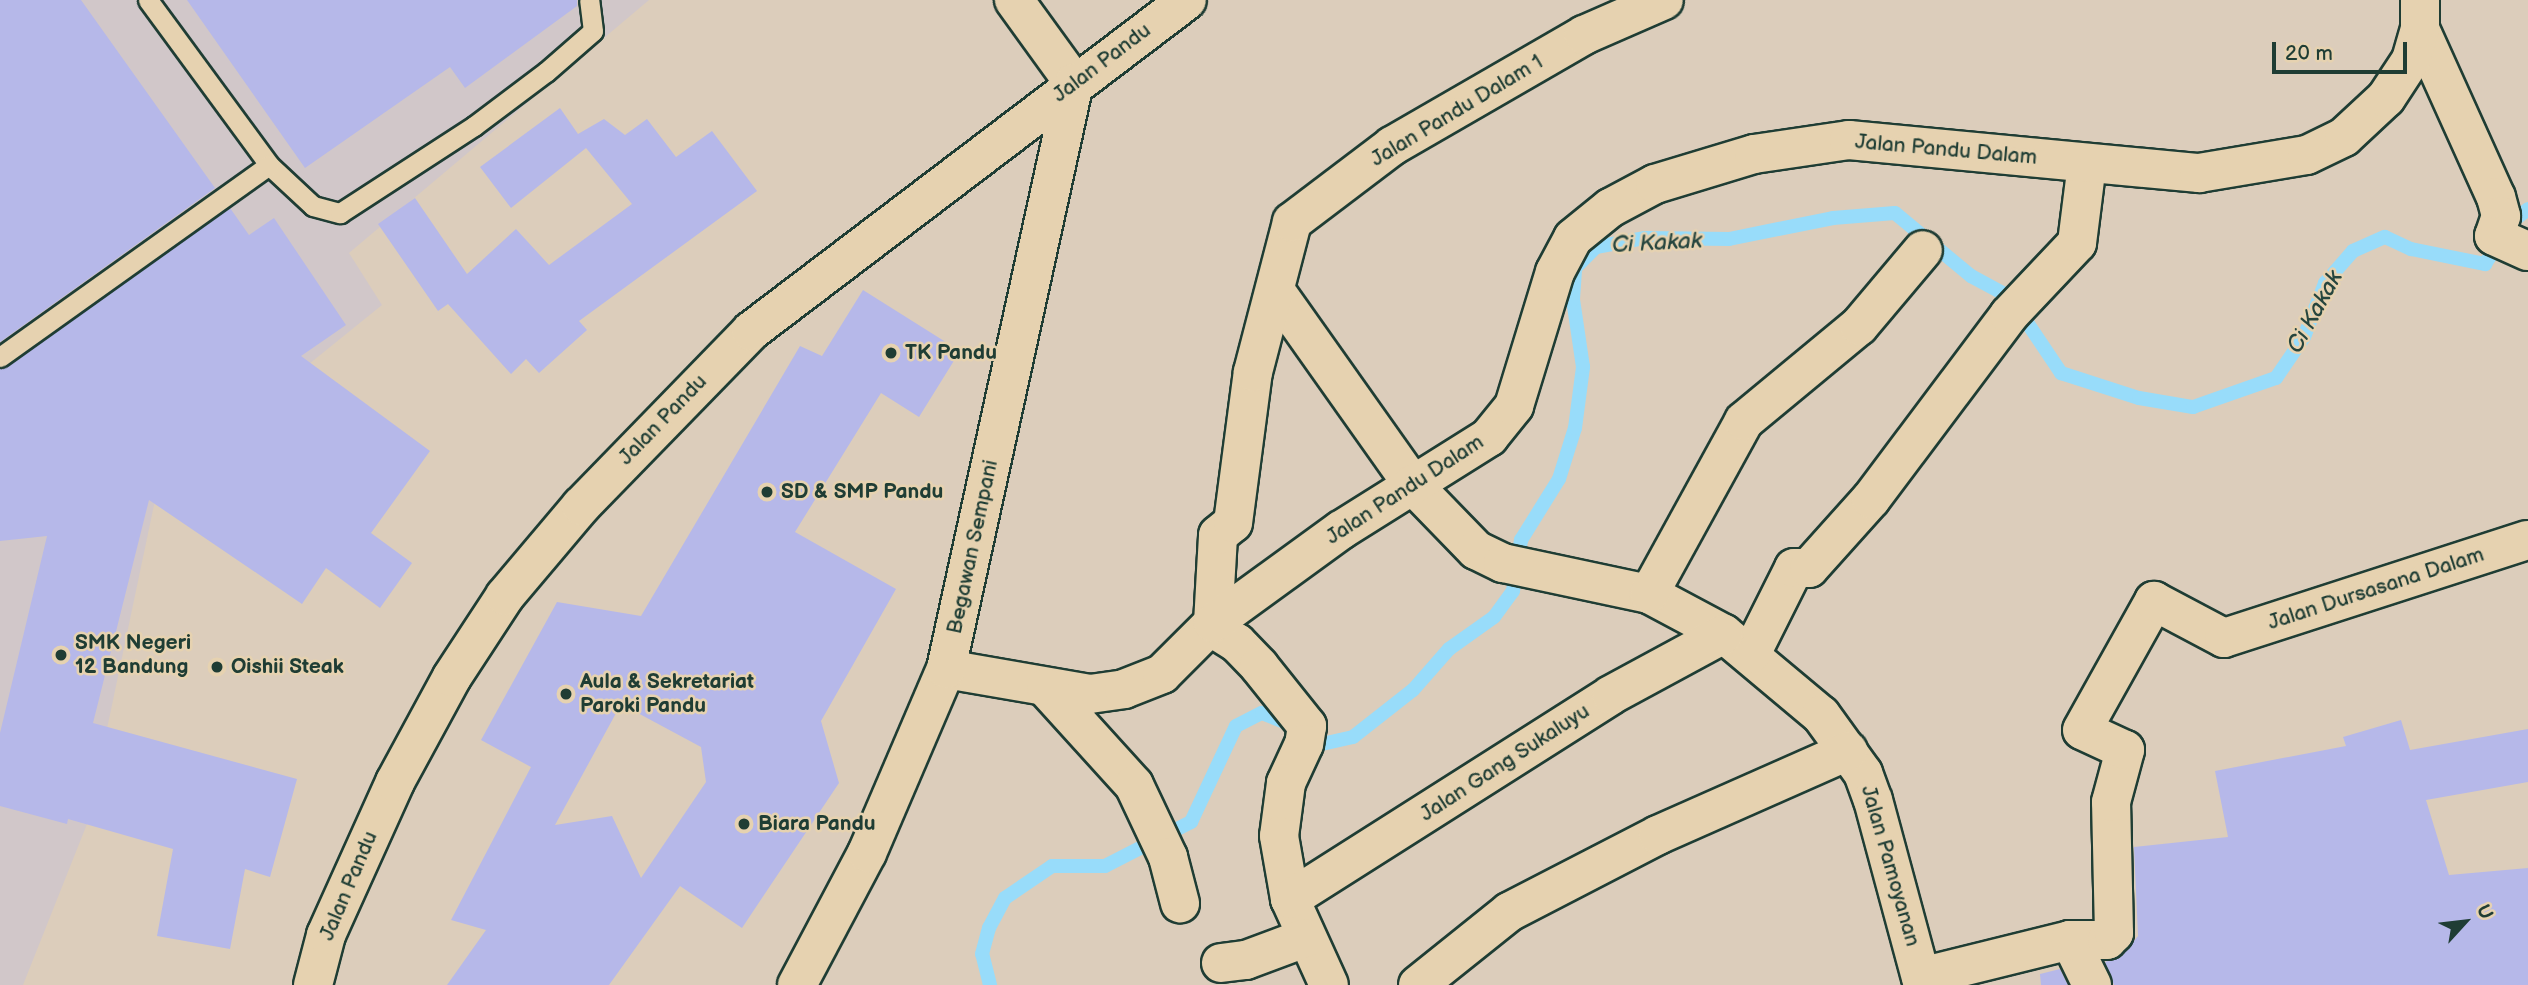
<!DOCTYPE html>
<html>
<head>
<meta charset="utf-8">
<style>
	body { margin:0 }
	#map { position:relative; width:2528px; height:985px; overflow:hidden; background:#dccdbb; font-family:"Balsamiq Sans",sans-serif }
	div>[style] { position:absolute }
	.built>* { inset:0; background:#d1c7c9 }
	.stream>* { height:14px; margin:-7px; padding:0 7px; transform-origin:7px; border-radius:7px; background:#98dcfa }
	.building>* { inset:0; background:#b6b8e9 }
	.roads { filter:drop-shadow(2px 0 #1f3d34) drop-shadow(-2px 0 #1f3d34) drop-shadow(0 2px #1f3d34) drop-shadow(0 -2px #1f3d34) }
	.lane>* { height:19px; margin:-9.5px; padding:0 9.5px; transform-origin:9.5px; border-radius:9.5px; background:#e6d2b0 }
	.street>* { height:38px; margin:-19px; padding:0 19px; transform-origin:19px; border-radius:19px; background:#e6d2b0 }
	.dots>* { width:19px; height:19px; translate:-50% -50%; box-sizing:border-box; border:4px solid #e6d2b0; border-radius:50% }
	span { translate:-50% -50%; white-space:nowrap; text-align:center; line-height:1.15; -webkit-text-stroke:5px #e6d2b0; paint-order:stroke }
	.street-label { font-size:21px; color:#1f3d34 }
	.poi-label { font-size:21px; color:#1f3d34; font-weight:700 }
	.left { translate:0 -50%; text-align:left }
	.water-label { font-size:23px; color:#25453e; font-style:italic }
	.north { position:absolute; left:2430px; top:887px; width:70px; height:70px; -webkit-text-stroke:5px #e6d2b0; paint-order:stroke; rotate:63deg; font-size:19px; font-weight:700; line-height:28px; text-align:center; color:#1f3d34 }
	.north::after { content:''; display:block; margin:auto; width:24px; height:32px; background:#1f3d34; clip-path:polygon(50% 0,100% 100%,50% 72%,0 100%) }
	.scale { position:absolute; left:2272px; top:42px; width:135px; height:32px; box-sizing:border-box; border:4px solid #1f3d34; border-top:0; padding-left:9px; font-size:21px; line-height:24px; white-space:nowrap; color:#1f3d34; -webkit-text-stroke:5px #e6d2b0; paint-order:stroke }
</style>
</head>
<body>
<div id="map">
	<div class="built">
		<div style="clip-path:polygon(0 0,649px 0,349px 253px,382px 305px,158px 486px,87px 824px,23px 985px,0 985px)"></div>
	</div>
	<div class="stream">
		<div style="left:1308px;top:742px;width:6px;rotate:39deg"></div>
		<div style="left:1313px;top:746px;width:41px;rotate:-12.7deg"></div>
		<div style="left:1353px;top:737px;width:76px;rotate:-38.1deg"></div>
		<div style="left:1413px;top:690px;width:55px;rotate:-48.7deg"></div>
		<div style="left:1449px;top:649px;width:55px;rotate:-35.4deg"></div>
		<div style="left:1494px;top:617px;width:32px;rotate:-54deg"></div>
		<div style="left:1513px;top:591px;width:52px;rotate:-81.1deg"></div>
		<div style="left:1521px;top:540px;width:72px;rotate:-58.1deg"></div>
		<div style="left:1559px;top:479px;width:53px;rotate:-72.6deg"></div>
		<div style="left:1575px;top:428px;width:62px;rotate:-82.5deg"></div>
		<div style="left:1583px;top:367px;width:69px;rotate:-98.4deg"></div>
		<div style="left:1573px;top:299px;width:31px;rotate:-86deg"></div>
		<div style="left:1575px;top:268px;width:30px;rotate:-45deg"></div>
		<div style="left:1596px;top:247px;width:50px;rotate:-10.4deg"></div>
		<div style="left:1645px;top:238px;width:84px;rotate:0.7deg"></div>
		<div style="left:1729px;top:239px;width:106px;rotate:-11.4deg"></div>
		<div style="left:1833px;top:218px;width:62px;rotate:-4.6deg"></div>
		<div style="left:1895px;top:213px;width:99px;rotate:39.7deg"></div>
		<div style="left:1971px;top:276px;width:44px;rotate:28.3deg"></div>
		<div style="left:2010px;top:297px;width:92px;rotate:56.1deg"></div>
		<div style="left:2061px;top:373px;width:82px;rotate:17.8deg"></div>
		<div style="left:2139px;top:398px;width:55px;rotate:9.5deg"></div>
		<div style="left:2193px;top:407px;width:88px;rotate:-19.3deg"></div>
		<div style="left:2276px;top:378px;width:50px;rotate:-55.7deg"></div>
		<div style="left:2304px;top:337px;width:58px;rotate:-68.7deg"></div>
		<div style="left:2325px;top:283px;width:43px;rotate:-48.8deg"></div>
		<div style="left:2353px;top:251px;width:35px;rotate:-24deg"></div>
		<div style="left:2385px;top:237px;width:29px;rotate:25deg"></div>
		<div style="left:2411px;top:249px;width:76px;rotate:11.5deg"></div>
		<div style="left:2485px;top:264px;width:53px;rotate:-56.6deg"></div>
		<div style="left:2514px;top:220px;width:18px;rotate:-38deg"></div>
		<div style="left:990px;top:985px;width:32px;rotate:-104deg"></div>
		<div style="left:982px;top:954px;width:27px;rotate:-75deg"></div>
		<div style="left:989px;top:928px;width:34px;rotate:-62deg"></div>
		<div style="left:1005px;top:898px;width:57px;rotate:-34.2deg"></div>
		<div style="left:1052px;top:866px;width:53px"></div>
		<div style="left:1105px;top:866px;width:97px;rotate:-27.1deg"></div>
		<div style="left:1191px;top:822px;width:106px;rotate:-64.9deg"></div>
		<div style="left:1236px;top:726px;width:29px;rotate:-27deg"></div>
		<div style="left:1262px;top:713px;width:32px;rotate:22deg"></div>
	</div>
	<div class="building">
		<div style="clip-path:polygon(0 0,81px 0,215px 188px,0 342px)"></div>
		<div style="clip-path:polygon(187px 0,577px 0,577px 6px,465px 88px,450px 67px,305px 168px)"></div>
		<div style="clip-path:polygon(560px 108px,578px 134px,604px 119px,625px 135px,647px 119px,676px 157px,712px 131px,757px 191px,579px 321px,587px 330px,539px 373px,526px 359px,511px 374px,448px 304px,438px 311px,378px 224px,415px 198px,467px 274px,516px 229px,549px 265px,632px 204px,586px 148px,511px 208px,480px 167px)"></div>
		<div style="clip-path:polygon(230px 208px,249px 235px,274px 218px,346px 325px,301px 356px,430px 451px,371px 533px,412px 563px,380px 608px,326px 568px,302px 604px,149px 500px,93px 723px,297px 779px,270px 877px,245px 869px,230px 949px,157px 936px,173px 849px,68px 819px,67px 824px,0 806px,0 733px,47px 536px,0 541px,0 369px)"></div>
		<div style="clip-path:polygon(evenodd,863px 290px,960px 351px,919px 417px,881px 393px,795px 532px,896px 589px,821px 721px,839px 783px,742px 928px,680px 886px,609px 985px,447px 985px,486px 930px,451px 920px,531px 767px,481px 740px,557px 602px,641px 616px,800px 346px,822px 356px,863px 290px,621px 704px,701px 747px,706px 782px,641px 878px,612px 816px,555px 825px,621px 704px)"></div>
		<div style="clip-path:polygon(2401px 720px,2410px 750px,2528px 729px,2528px 782px,2426px 800px,2449px 875px,2528px 868px,2528px 985px,2114px 985px,2105px 962px,2122px 956px,2138px 936px,2134px 847px,2228px 837px,2215px 771px,2346px 746px,2343px 737px)"></div>
		<div style="clip-path:polygon(2060px 969px,2068px 985px,2041px 985px,2040px 974px)"></div>
	</div>
	<div class="roads">
		<div class="lane">
			<div style="left:148px;top:0;width:205px;rotate:53.7deg"></div>
			<div style="left:269px;top:165px;width:60px;rotate:43deg"></div>
			<div style="left:313px;top:206px;width:28px;rotate:15deg"></div>
			<div style="left:340px;top:213px;width:160px;rotate:-33deg"></div>
			<div style="left:474px;top:126px;width:90px;rotate:-36.9deg"></div>
			<div style="left:546px;top:72px;width:62px;rotate:-41.1deg"></div>
			<div style="left:593px;top:31px;width:31px;rotate:-97deg"></div>
			<div style="left:0;top:357px;width:330px;rotate:-35.5deg"></div>
		</div>
		<div class="street">
			<div style="left:1014px;top:0;width:102px;rotate:54.1deg"></div>
			<div style="left:2420px;top:29px;width:184px;rotate:65.7deg"></div>
			<div style="left:2496px;top:197px;width:20px;rotate:75deg"></div>
			<div style="left:2501px;top:216px;width:21px;rotate:109deg"></div>
			<div style="left:2494px;top:236px;width:37px;rotate:24deg"></div>
			<div style="left:1277px;top:293px;width:234px;rotate:54.7deg"></div>
			<div style="left:1412px;top:484px;width:92px;rotate:45.9deg"></div>
			<div style="left:1476px;top:550px;width:30px;rotate:26deg"></div>
			<div style="left:1503px;top:563px;width:149px;rotate:12deg"></div>
			<div style="left:1649px;top:594px;width:85px;rotate:28.1deg"></div>
			<div style="left:1724px;top:634px;width:126px;rotate:39.9deg"></div>
			<div style="left:1821px;top:715px;width:72px;rotate:54.1deg"></div>
			<div style="left:1863px;top:773px;width:29px;rotate:70deg"></div>
			<div style="left:1873px;top:800px;width:192px;rotate:74.9deg"></div>
			<div style="left:1649px;top:594px;width:197px;rotate:-61.2deg"></div>
			<div style="left:1744px;top:421px;width:149px;rotate:-39.6deg"></div>
			<div style="left:1859px;top:326px;width:99px;rotate:-49.9deg"></div>
			<div style="left:1213px;top:623px;width:88px;rotate:-86.7deg"></div>
			<div style="left:1218px;top:535px;width:19px;rotate:-39deg"></div>
			<div style="left:1233px;top:523px;width:152px;rotate:-82.5deg"></div>
			<div style="left:1253px;top:372px;width:155px;rotate:-75.4deg"></div>
			<div style="left:1292px;top:222px;width:126px;rotate:-37.2deg"></div>
			<div style="left:1392px;top:146px;width:222px;rotate:-30deg"></div>
			<div style="left:1584px;top:35px;width:87px;rotate:-23.6deg"></div>
			<div style="left:1211px;top:627px;width:31px;rotate:32deg"></div>
			<div style="left:1237px;top:643px;width:32px;rotate:46deg"></div>
			<div style="left:1259px;top:666px;width:77px;rotate:51.3deg"></div>
			<div style="left:1307px;top:726px;width:18px;rotate:99deg"></div>
			<div style="left:1304px;top:744px;width:43px;rotate:114.8deg"></div>
			<div style="left:1286px;top:783px;width:53px;rotate:97.5deg"></div>
			<div style="left:1279px;top:836px;width:64px;rotate:80.1deg"></div>
			<div style="left:1290px;top:899px;width:94px;rotate:65.6deg"></div>
			<div style="left:1751px;top:654px;width:96px;rotate:-63.4deg"></div>
			<div style="left:1794px;top:568px;width:15px"></div>
			<div style="left:1809px;top:568px;width:93px;rotate:-48.1deg"></div>
			<div style="left:1871px;top:499px;width:230px;rotate:-53.1deg"></div>
			<div style="left:2009px;top:315px;width:99px;rotate:-46.6deg"></div>
			<div style="left:2077px;top:243px;width:80px;rotate:-82.8deg"></div>
			<div style="left:946px;top:669px;width:146px;rotate:9.8deg"></div>
			<div style="left:1090px;top:694px;width:34px;rotate:-8deg"></div>
			<div style="left:1124px;top:689px;width:41px;rotate:-21.5deg"></div>
			<div style="left:1162px;top:674px;width:72px;rotate:-45deg"></div>
			<div style="left:1213px;top:623px;width:158px;rotate:-36deg"></div>
			<div style="left:1341px;top:530px;width:175px;rotate:-32.1deg"></div>
			<div style="left:1489px;top:437px;width:40px;rotate:-51deg"></div>
			<div style="left:1514px;top:406px;width:140px;rotate:-73deg"></div>
			<div style="left:1555px;top:272px;width:38px;rotate:-62deg"></div>
			<div style="left:1573px;top:238px;width:48px;rotate:-39deg"></div>
			<div style="left:1610px;top:208px;width:51px;rotate:-28.1deg"></div>
			<div style="left:1655px;top:184px;width:103px;rotate:-16.9deg"></div>
			<div style="left:1754px;top:154px;width:96px;rotate:-8.4deg"></div>
			<div style="left:1849px;top:140px;width:352px;rotate:5.4deg"></div>
			<div style="left:2199px;top:173px;width:109px;rotate:-9.5deg"></div>
			<div style="left:2307px;top:155px;width:41px;rotate:-25.9deg"></div>
			<div style="left:2344px;top:137px;width:57px;rotate:-42.9deg"></div>
			<div style="left:2386px;top:98px;width:45px;rotate:-56.7deg"></div>
			<div style="left:2411px;top:60px;width:32px;rotate:-74deg"></div>
			<div style="left:2420px;top:29px;width:29px;rotate:-90deg"></div>
			<div style="left:1046px;top:688px;width:131px;rotate:47.8deg"></div>
			<div style="left:1134px;top:785px;width:80px;rotate:64.7deg"></div>
			<div style="left:1168px;top:857px;width:48px;rotate:75.4deg"></div>
			<div style="left:1290px;top:899px;width:380px;rotate:-32.4deg"></div>
			<div style="left:1611px;top:695px;width:128px;rotate:-28.4deg"></div>
			<div style="left:2070px;top:940px;width:50px;rotate:63.9deg"></div>
			<div style="left:1221px;top:963px;width:25px;rotate:-7deg"></div>
			<div style="left:1246px;top:960px;width:63px;rotate:-20.4deg"></div>
			<div style="left:1921px;top:977px;width:154px;rotate:-13.9deg"></div>
			<div style="left:2070px;top:940px;width:37px"></div>
			<div style="left:2107px;top:940px;width:10px;rotate:-45deg"></div>
			<div style="left:2114px;top:933px;width:131px;rotate:-91.3deg"></div>
			<div style="left:2111px;top:802px;width:54px;rotate:-74.9deg"></div>
			<div style="left:2125px;top:750px;width:47px;rotate:-155.1deg"></div>
			<div style="left:2082px;top:730px;width:148px;rotate:-60.8deg"></div>
			<div style="left:2154px;top:601px;width:79px;rotate:27.9deg"></div>
			<div style="left:2224px;top:638px;width:319px;rotate:-17.9deg"></div>
			<div style="left:313px;top:985px;width:52px;rotate:-75.4deg"></div>
			<div style="left:326px;top:935px;width:168px;rotate:-65.7deg"></div>
			<div style="left:395px;top:782px;width:119px;rotate:-61.5deg"></div>
			<div style="left:452px;top:677px;width:97px;rotate:-56.8deg"></div>
			<div style="left:505px;top:596px;width:118px;rotate:-49.8deg"></div>
			<div style="left:581px;top:506px;width:244px;rotate:-45.8deg"></div>
			<div style="left:751px;top:331px;width:547px;rotate:-37.2deg"></div>
			<div style="left:797px;top:985px;width:149px;rotate:-62.1deg"></div>
			<div style="left:867px;top:853px;width:200px;rotate:-66.8deg"></div>
			<div style="left:946px;top:669px;width:600px;rotate:-77.68deg"></div>
			<div style="left:1418px;top:985px;width:117px;rotate:-38.7deg"></div>
			<div style="left:1509px;top:912px;width:168px;rotate:-27.3deg"></div>
			<div style="left:1658px;top:835px;width:208px;rotate:-23.9deg"></div>
		</div>
	</div>
	<div class="dots">
		<div style="left:891px;top:353px;background:#1f3d34"></div>
		<div style="left:767px;top:492px;background:#1f3d34"></div>
		<div style="left:61px;top:655px;background:#1f3d34"></div>
		<div style="left:217px;top:667px;background:#1f3d34"></div>
		<div style="left:566px;top:694px;background:#1f3d34"></div>
		<div style="left:744px;top:824px;background:#1f3d34"></div>
	</div>
	<div class="street-label">
		<span style="left:1102px;top:63px;rotate:-37deg">Jalan Pandu</span>
		<span style="left:1457px;top:111px;rotate:-31deg">Jalan Pandu Dalam 1</span>
		<span style="left:1946px;top:150px;rotate:5deg">Jalan Pandu Dalam</span>
		<span style="left:663px;top:420px;rotate:-46deg">Jalan Pandu</span>
		<span style="left:1405px;top:490px;rotate:-33deg">Jalan Pandu Dalam</span>
		<span style="left:973px;top:547px;rotate:-78deg">Begawan Sempani</span>
		<span style="left:2376px;top:589px;rotate:-18deg">Jalan Dursasana Dalam</span>
		<span style="left:1505px;top:763px;rotate:-33deg">Jalan Gang Sukaluyu</span>
		<span style="left:1890px;top:866px;rotate:74deg">Jalan Pamoyanan</span>
		<span style="left:349px;top:886px;rotate:-67deg">Jalan Pandu</span>
	</div>
	<div class="poi-label">
		<span class="left" style="left:905px;top:353px">TK Pandu</span>
		<span class="left" style="left:781px;top:492px">SD &amp; SMP Pandu</span>
		<span class="left" style="left:75px;top:655px">SMK Negeri<br>12 Bandung</span>
		<span class="left" style="left:231px;top:667px">Oishii Steak</span>
		<span class="left" style="left:580px;top:694px">Aula &amp; Sekretariat<br>Paroki Pandu</span>
		<span class="left" style="left:758px;top:824px">Biara Pandu</span>
	</div>
	<div class="water-label">
		<span style="left:1657px;top:243px;rotate:-3deg">Ci Kakak</span>
		<span style="left:2315px;top:312px;rotate:-61deg">Ci Kakak</span>
	</div>
	<div class="north">U</div>
	<div class="scale">20 m</div>
</div>
</body>
</html>
